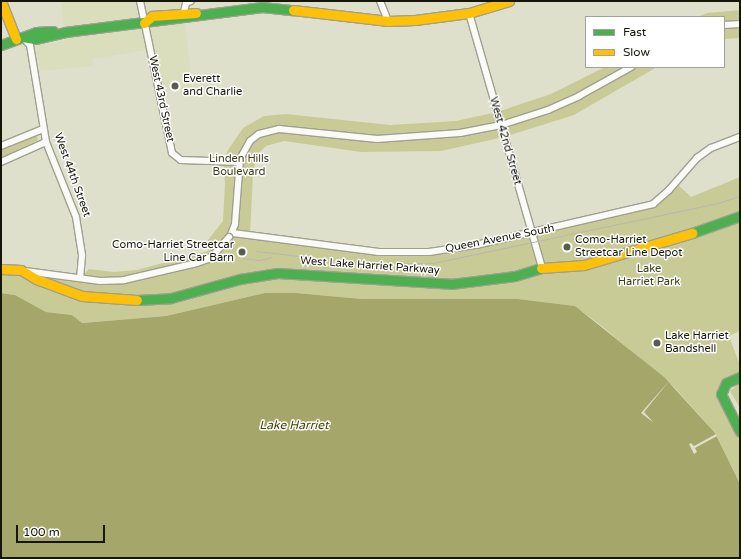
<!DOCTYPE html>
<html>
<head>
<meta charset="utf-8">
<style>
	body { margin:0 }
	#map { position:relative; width:741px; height:559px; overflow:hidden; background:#dee0cb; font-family:"Varela Round",sans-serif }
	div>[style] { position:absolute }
	.built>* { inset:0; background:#dbdebc }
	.green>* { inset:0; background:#c9cb97 }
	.water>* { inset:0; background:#a5a76a }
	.pier>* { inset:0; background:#dee0cb }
	.roads { filter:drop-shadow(1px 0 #9fa091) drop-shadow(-1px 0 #9fa091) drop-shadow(0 1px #9fa091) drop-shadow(0 -1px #9fa091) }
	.street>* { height:6px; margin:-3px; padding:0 3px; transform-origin:3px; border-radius:3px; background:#fafaf7 }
	.fast>* { height:9px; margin:-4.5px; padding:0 4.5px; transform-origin:4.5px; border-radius:4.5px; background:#4caf50 }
	.slow>* { height:9px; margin:-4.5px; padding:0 4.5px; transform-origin:4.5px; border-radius:4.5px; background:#ffc107 }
	.tram>* { height:1px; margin:-0.5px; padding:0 0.5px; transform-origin:0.5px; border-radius:0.5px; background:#b7b7b2 }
	.bridges { filter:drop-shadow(1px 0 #9fa091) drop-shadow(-1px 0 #9fa091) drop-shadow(0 1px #9fa091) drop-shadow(0 -1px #9fa091) }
	.street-bridge>* { height:6px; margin:-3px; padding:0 3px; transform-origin:3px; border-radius:3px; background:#fafaf7 }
	.dots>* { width:11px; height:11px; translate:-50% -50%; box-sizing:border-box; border:2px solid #fff; border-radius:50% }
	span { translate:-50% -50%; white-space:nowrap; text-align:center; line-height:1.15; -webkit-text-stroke:3px #fff; paint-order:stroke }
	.poi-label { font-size:11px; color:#151608 }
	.left { translate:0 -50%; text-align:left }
	.right { translate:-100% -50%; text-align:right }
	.street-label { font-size:11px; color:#151608 }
	.park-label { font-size:11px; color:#3b3c19 }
	.water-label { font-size:12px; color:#444505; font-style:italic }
	.frame { position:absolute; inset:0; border:2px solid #151608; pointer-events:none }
	.legend { position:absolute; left:585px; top:16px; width:140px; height:52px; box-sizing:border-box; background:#fff; border:1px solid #a1a29c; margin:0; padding:5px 7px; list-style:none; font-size:12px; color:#151608 }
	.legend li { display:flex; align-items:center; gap:8px; height:20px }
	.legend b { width:20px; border:1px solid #a1a29c }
	.scale { position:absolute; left:16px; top:525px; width:89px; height:18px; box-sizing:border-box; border:2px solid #151608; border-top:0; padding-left:5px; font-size:12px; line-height:14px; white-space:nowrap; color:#151608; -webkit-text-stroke:3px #fff; paint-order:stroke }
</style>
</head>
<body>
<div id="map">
	<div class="built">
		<div style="clip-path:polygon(61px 1px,191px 1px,186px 3px,184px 19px,191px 75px,210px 73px,212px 86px,157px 93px,148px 50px,92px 59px,93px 66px,40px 71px,36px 45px,66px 41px)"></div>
	</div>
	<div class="green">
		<div style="clip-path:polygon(740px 10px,740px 38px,724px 39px,724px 17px,697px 17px,707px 13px)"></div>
		<div style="clip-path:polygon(605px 67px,657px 67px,574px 115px,504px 137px,441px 151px,361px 152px,284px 141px,266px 146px,257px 155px,253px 173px,250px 235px,355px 249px,429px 252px,653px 204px,675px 182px,691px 197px,740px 177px,740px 331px,729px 336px,740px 365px,740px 377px,722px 390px,740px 432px,740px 484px,715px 433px,675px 388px,603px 327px,575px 306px,518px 299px,362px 299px,296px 293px,265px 293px,166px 316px,81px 323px,72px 315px,46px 312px,15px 295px,1px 293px,1px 269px,80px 278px,89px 269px,114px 272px,137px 270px,208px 251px,211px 244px,208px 240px,223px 221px,225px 183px,223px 163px,228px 150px,243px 128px,264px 116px,286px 114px,390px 125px,456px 121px,497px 112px,551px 94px)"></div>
		<div style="clip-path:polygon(36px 134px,38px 140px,1px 158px,1px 150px)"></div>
		<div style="clip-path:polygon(740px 383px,740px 408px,730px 391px)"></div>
	</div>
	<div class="water">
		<div style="clip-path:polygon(1px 293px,15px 295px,46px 312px,72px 315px,82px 323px,166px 316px,265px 293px,296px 293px,362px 299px,518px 299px,575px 306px,664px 377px,715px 433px,740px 484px,740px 558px,1px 558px)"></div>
	</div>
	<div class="pier">
		<div style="clip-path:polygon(670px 380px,644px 412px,654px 423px,641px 413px)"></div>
		<div style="clip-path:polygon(716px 434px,717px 436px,695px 448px,697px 452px,694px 454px,689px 444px,691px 443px,694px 446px)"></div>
	</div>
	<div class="roads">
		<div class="street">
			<div style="left:140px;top:1px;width:155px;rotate:78.1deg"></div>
			<div style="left:172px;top:153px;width:11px;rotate:38deg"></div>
			<div style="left:181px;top:160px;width:58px;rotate:2deg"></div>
			<div style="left:380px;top:1px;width:22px;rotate:68deg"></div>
			<div style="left:184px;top:12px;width:9px;rotate:-77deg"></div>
			<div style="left:186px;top:3px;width:5px;rotate:-22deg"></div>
			<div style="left:469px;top:13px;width:265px;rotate:74deg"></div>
			<div style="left:724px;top:25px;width:16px;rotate:-4deg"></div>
			<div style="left:22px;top:37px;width:11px;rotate:45deg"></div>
			<div style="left:30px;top:45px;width:98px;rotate:80.6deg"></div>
			<div style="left:46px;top:142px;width:81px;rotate:68.2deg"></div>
			<div style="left:76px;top:217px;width:39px;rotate:81deg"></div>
			<div style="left:82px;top:256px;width:22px;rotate:95deg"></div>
			<div style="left:1px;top:146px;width:45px;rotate:-22deg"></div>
			<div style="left:1px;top:162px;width:49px;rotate:-24deg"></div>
			<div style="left:233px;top:233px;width:147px;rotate:7.4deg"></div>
			<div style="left:379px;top:252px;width:50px"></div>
			<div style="left:429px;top:252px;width:48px;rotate:-8.5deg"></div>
			<div style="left:476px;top:245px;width:182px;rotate:-13deg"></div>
			<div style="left:653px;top:204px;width:21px;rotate:-41deg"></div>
			<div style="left:669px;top:190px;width:43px;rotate:-48.8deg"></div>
			<div style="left:697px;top:158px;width:17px;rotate:-36deg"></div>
			<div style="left:711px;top:148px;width:31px;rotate:-21deg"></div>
			<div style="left:231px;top:234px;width:11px;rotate:-68deg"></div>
			<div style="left:235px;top:224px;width:65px;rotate:-85.6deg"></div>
			<div style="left:240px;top:159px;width:21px;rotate:-61deg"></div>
			<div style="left:250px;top:141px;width:11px;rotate:-38deg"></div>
			<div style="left:259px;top:134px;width:21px;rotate:-14deg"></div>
			<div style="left:279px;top:129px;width:99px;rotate:5.8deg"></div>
			<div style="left:377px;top:139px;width:83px;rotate:-4.1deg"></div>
			<div style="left:460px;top:133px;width:42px;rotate:-11deg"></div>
			<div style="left:501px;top:125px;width:49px;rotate:-17.7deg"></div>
			<div style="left:548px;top:110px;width:34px;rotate:-24deg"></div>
			<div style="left:579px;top:96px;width:60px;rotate:-29.1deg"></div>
			<div style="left:25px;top:271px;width:76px;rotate:7.6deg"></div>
			<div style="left:100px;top:281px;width:24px;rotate:-2deg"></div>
			<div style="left:124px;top:280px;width:75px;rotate:-13.1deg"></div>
			<div style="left:197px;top:263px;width:12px;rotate:-20deg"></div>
			<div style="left:208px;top:259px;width:11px;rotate:-41deg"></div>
		</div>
		<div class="fast">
			<div style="left:22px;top:37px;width:13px;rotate:9deg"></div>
			<div style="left:35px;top:39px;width:31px;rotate:-13deg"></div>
			<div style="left:65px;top:32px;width:199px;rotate:-7.2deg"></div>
			<div style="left:262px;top:7px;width:31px;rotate:6deg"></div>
			<div style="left:1px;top:45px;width:37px;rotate:-20deg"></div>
			<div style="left:36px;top:32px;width:17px;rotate:-3deg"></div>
			<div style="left:692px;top:233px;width:51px;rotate:-19.5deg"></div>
			<div style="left:137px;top:300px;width:34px;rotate:-3deg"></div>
			<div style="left:171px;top:298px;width:72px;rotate:-15.4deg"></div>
			<div style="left:240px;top:279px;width:38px;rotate:-9deg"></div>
			<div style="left:278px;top:273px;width:173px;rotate:3.6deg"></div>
			<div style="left:451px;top:284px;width:64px;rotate:-7.1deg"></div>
			<div style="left:515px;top:276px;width:27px;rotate:-17deg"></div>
			<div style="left:740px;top:377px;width:15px;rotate:157deg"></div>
			<div style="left:726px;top:383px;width:12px;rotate:114deg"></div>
			<div style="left:721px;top:394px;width:42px;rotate:63.4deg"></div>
		</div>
		<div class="slow">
			<div style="left:1px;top:1px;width:41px;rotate:68.5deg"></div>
			<div style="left:293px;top:10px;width:96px;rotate:6.6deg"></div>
			<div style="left:388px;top:21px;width:27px;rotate:-2deg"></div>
			<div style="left:415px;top:20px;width:54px;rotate:-7.4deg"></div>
			<div style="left:469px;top:13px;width:42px;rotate:-16.7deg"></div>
			<div style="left:144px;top:23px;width:11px;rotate:-41deg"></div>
			<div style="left:152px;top:16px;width:44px;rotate:-3.9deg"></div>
			<div style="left:541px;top:268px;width:43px;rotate:-4deg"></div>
			<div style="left:584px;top:265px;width:113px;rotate:-16.5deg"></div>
			<div style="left:1px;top:269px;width:20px;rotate:3deg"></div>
			<div style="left:21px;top:270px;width:17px;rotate:31deg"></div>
			<div style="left:36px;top:279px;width:49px;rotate:20.3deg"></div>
			<div style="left:82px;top:296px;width:55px;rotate:4.2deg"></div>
		</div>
	</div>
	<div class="tram">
		<div style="left:256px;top:251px;width:112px;rotate:6.7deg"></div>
		<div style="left:367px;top:264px;width:66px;rotate:-0.9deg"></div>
		<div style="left:433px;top:263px;width:291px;rotate:-11.9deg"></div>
		<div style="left:718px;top:203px;width:23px;rotate:-18deg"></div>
		<div style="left:243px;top:258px;width:16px;rotate:7deg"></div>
		<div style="left:259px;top:260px;width:13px;rotate:-13deg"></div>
	</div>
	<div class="bridges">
		<div class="street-bridge">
			<div style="left:216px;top:252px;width:20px;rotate:-49deg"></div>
		</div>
	</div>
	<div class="dots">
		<div style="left:175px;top:86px;background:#5b5d4c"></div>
		<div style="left:567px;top:247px;background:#5b5d4c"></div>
		<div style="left:242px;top:252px;background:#5b5d4c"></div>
		<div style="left:657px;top:343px;background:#5b5d4c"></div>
	</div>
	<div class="poi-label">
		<span class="left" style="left:183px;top:86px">Everett<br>and Charlie</span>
		<span class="left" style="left:575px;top:247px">Como-Harriet<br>Streetcar Line Depot</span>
		<span class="right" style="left:234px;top:252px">Como-Harriet Streetcar<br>Line Car Barn</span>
		<span class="left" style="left:665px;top:343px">Lake Harriet<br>Bandshell</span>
	</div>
	<div class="street-label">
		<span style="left:161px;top:99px;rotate:78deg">West 43rd Street</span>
		<span style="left:505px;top:141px;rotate:74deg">West 42nd Street</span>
		<span style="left:72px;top:175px;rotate:70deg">West 44th Street</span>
		<span style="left:500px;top:239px;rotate:-11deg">Queen Avenue South</span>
		<span style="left:370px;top:266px;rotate:4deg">West Lake Harriet Parkway</span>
	</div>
	<div class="park-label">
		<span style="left:239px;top:166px">Linden Hills<br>Boulevard</span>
		<span style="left:649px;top:276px">Lake<br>Harriet Park</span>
	</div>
	<div class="water-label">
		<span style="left:294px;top:426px">Lake Harriet</span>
	</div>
	<div class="frame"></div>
	<ul class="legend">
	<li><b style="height:5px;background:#4caf50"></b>Fast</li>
	<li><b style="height:5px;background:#ffc107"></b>Slow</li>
	</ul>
	<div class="scale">100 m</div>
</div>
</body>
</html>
